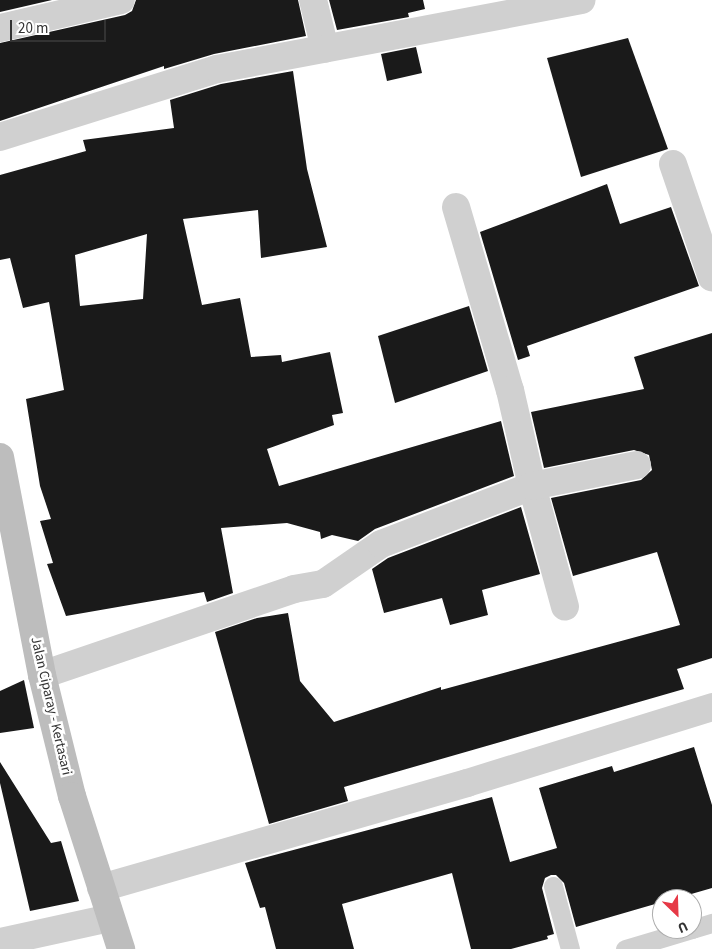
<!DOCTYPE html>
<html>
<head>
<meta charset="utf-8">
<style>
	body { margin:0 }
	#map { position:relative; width:712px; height:949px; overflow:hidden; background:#fff; font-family:"Source Sans 3",sans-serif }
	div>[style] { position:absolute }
	.building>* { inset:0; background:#1a1a1a }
	.lane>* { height:19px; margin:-9.5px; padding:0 9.5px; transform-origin:9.5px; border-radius:9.5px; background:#d0d0d0 }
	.street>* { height:28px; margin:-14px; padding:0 14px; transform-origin:14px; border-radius:14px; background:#d0d0d0 }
	.secondary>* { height:28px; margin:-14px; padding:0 14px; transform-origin:14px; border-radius:14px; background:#bdbdbd }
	span { translate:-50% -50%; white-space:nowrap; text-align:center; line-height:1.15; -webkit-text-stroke:5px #fff; paint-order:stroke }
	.street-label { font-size:14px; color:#333 }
	.north { position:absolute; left:652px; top:889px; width:50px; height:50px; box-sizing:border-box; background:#fff; border:1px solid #adadad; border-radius:50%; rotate:156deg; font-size:14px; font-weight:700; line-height:20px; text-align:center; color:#333 }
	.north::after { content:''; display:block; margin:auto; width:18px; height:22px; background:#e63946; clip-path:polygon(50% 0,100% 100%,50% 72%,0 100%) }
	.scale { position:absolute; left:10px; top:20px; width:96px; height:22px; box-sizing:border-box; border:2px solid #333; border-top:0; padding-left:6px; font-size:15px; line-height:18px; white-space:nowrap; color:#333; -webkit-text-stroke:4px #fff; paint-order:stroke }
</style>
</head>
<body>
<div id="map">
	<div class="building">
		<div style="clip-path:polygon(0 0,52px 0,0 12px)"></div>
		<div style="clip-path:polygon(136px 0,298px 0,306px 36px,214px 54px,164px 69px,164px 66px,0 121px,0 43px,125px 15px,132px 11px)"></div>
		<div style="clip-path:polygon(329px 0,423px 0,425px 9px,408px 13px,409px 17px,337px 30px)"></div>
		<div style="clip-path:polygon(628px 38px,668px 149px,581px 177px,547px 58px)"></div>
		<div style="clip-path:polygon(416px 47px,422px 73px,387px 81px,381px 54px)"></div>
		<div style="clip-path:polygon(evenodd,293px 71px,307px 169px,327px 247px,261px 258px,258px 210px,183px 219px,202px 305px,240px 298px,251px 357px,281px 355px,282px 362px,330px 352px,343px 413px,332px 415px,334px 425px,267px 449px,279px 486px,501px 421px,514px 476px,375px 529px,358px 541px,332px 535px,321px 539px,320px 532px,287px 523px,221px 528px,233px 593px,207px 602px,204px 592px,66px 616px,47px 564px,53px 563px,40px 521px,51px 519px,40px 486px,26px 399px,64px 390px,49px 302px,23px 308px,10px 258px,0 260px,0 175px,86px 151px,83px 140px,174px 128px,170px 100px,221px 84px,293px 71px,147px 234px,143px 299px,80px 306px,75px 255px,147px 234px)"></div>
		<div style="clip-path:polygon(607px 184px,620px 224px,671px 207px,699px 286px,527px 346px,530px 356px,518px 360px,480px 232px)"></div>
		<div style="clip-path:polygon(469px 306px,488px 371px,395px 403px,378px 336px)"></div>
		<div style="clip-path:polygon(712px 333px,712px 658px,677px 669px,684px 689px,344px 787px,348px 801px,269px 824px,215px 632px,257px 618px,288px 613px,300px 681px,334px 722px,441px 687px,441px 690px,680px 625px,657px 552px,573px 576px,551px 498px,641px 480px,652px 470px,649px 455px,634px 450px,544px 468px,531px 412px,644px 389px,634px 357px)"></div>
		<div style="clip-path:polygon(521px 507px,540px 574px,482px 590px,488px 615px,450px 625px,442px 598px,384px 613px,372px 569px,388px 558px)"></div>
		<div style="clip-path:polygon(24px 680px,34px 728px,0 733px,0 691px)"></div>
		<div style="clip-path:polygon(694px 747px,712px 805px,712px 888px,674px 899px,662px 899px,662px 902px,576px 927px,564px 883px,556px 875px,551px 875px,545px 878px,542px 888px,554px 934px,547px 936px,548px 939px,511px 949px,471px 949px,452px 873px,342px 904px,354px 949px,276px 949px,265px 907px,260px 908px,245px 863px,492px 797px,510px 862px,557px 848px,539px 788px,612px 766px,614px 772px)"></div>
		<div style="clip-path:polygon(0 762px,51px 843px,61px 841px,79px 901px,30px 911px,0 783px)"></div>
	</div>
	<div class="lane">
		<div style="left:553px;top:886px;width:65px;rotate:74.9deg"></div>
		<div style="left:692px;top:929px;width:21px;rotate:-17deg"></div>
		<div style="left:625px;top:949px;width:70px;rotate:-16.6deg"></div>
	</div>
	<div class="street">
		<div style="left:313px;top:0;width:50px;rotate:76.2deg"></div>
		<div style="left:0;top:28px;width:124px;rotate:-13deg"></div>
		<div style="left:0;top:137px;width:227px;rotate:-17.4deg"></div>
		<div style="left:217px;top:69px;width:371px;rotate:-10.7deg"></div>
		<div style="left:673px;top:164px;width:120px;rotate:71.1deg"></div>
		<div style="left:456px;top:207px;width:191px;rotate:73.6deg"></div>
		<div style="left:510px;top:390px;width:98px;rotate:77.1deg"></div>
		<div style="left:532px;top:486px;width:125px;rotate:74.7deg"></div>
		<div style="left:42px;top:675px;width:266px;rotate:-18.8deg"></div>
		<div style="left:294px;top:589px;width:29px;rotate:-10deg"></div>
		<div style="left:323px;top:584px;width:70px;rotate:-34.6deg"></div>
		<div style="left:381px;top:544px;width:162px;rotate:-21deg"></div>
		<div style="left:532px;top:486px;width:107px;rotate:-11.3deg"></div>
		<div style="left:101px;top:888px;width:381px;rotate:-16deg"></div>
		<div style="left:467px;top:783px;width:257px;rotate:-17.2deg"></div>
		<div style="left:0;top:942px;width:113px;rotate:-12.3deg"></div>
	</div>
	<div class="secondary">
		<div style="left:0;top:457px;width:222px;rotate:79.1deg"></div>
		<div style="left:42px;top:675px;width:125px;rotate:76.1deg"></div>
		<div style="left:72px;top:796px;width:161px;rotate:72.2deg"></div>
	</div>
	<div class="street-label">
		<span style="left:51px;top:706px;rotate:77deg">Jalan Ciparay - Kertasari</span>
	</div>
	<div class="north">U</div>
	<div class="scale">20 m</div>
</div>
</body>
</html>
